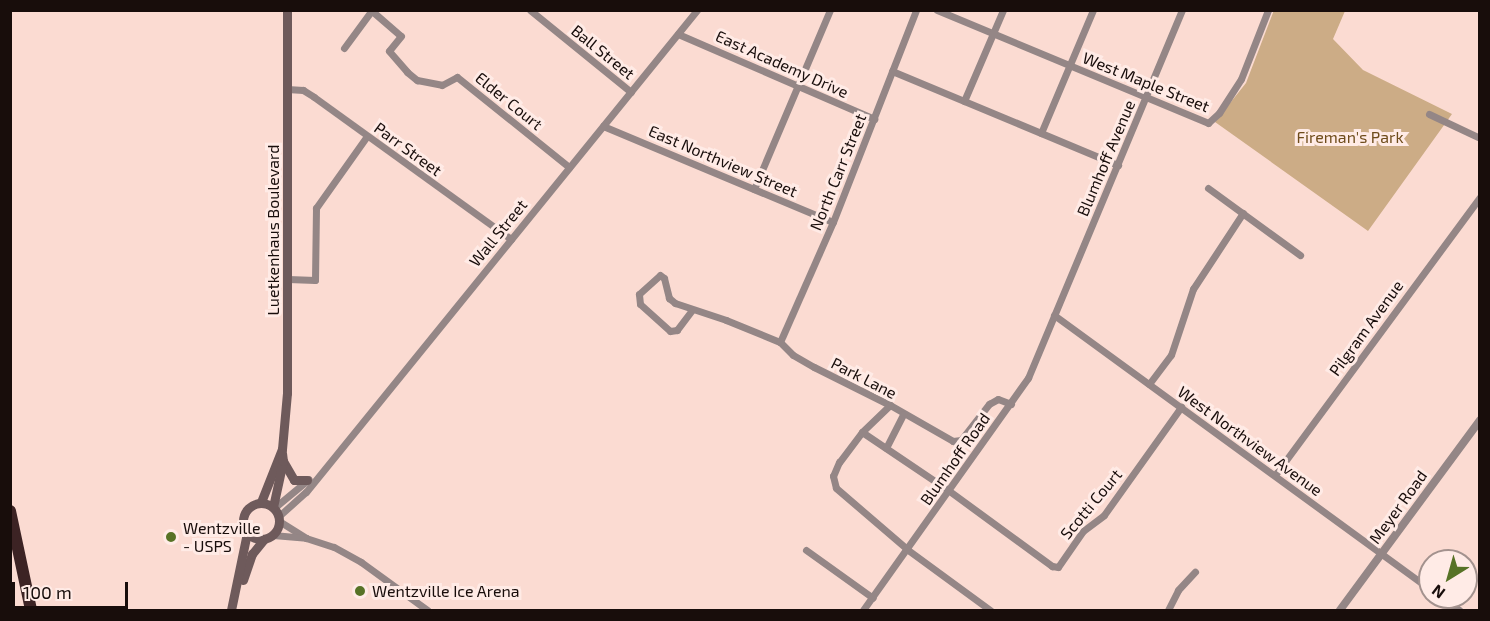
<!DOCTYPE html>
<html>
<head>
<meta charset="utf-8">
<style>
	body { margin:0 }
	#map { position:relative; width:1490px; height:621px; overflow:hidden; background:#fbdbd2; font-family:"Exo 2",sans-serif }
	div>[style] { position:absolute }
	.green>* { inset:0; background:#ccac86 }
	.minor>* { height:7px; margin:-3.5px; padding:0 3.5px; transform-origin:3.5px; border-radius:3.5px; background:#948686 }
	.tertiary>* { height:8px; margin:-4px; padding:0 4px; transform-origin:4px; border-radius:4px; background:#948686 }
	.secondary>* { height:9px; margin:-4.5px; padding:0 4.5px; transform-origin:4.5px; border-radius:4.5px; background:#6e5a5b }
	.secondary>.ring { margin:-4.5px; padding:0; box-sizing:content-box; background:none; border:9px solid #6e5a5b; border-radius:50% }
	.motorway>* { height:12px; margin:-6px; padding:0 6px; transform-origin:6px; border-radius:6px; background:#3c2324 }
	.dots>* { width:16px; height:16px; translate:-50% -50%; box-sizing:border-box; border:3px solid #ffebe6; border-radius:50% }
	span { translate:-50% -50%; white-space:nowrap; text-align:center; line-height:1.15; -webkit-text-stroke:6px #ffebe6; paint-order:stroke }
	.street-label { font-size:16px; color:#180d0b }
	.park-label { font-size:16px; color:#6f4c1b }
	.poi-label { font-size:16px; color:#180d0b }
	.left { translate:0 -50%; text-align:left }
	.frame { position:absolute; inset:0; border:12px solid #180d0b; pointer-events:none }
	.north { position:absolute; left:1418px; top:549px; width:60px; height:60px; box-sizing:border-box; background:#ffebe6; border:2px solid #a3928e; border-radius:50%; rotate:217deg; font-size:16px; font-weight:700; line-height:24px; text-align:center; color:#180d0b }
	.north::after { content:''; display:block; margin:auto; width:21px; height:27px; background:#577226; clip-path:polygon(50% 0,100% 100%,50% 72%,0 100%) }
	.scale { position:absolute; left:12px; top:582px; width:116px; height:27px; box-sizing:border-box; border:3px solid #180d0b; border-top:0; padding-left:8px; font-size:18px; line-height:21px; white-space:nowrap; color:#180d0b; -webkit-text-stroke:4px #ffebe6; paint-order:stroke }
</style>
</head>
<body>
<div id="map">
	<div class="green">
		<div style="clip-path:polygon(1274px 10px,1345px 11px,1333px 39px,1363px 70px,1452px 114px,1368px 231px,1215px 122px,1246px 83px)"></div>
	</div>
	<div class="minor">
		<div style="left:530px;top:10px;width:130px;rotate:39.1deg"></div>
		<div style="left:937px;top:10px;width:294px;rotate:22.6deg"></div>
		<div style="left:1208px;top:123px;width:15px;rotate:-42deg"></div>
		<div style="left:1219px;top:113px;width:40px;rotate:-57.1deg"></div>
		<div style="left:1241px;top:79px;width:74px;rotate:-68.6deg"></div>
		<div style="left:372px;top:11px;width:38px;rotate:41deg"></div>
		<div style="left:401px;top:36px;width:19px;rotate:129deg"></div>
		<div style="left:389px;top:51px;width:28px;rotate:49deg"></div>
		<div style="left:407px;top:72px;width:13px;rotate:39deg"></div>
		<div style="left:417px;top:80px;width:25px;rotate:11deg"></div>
		<div style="left:442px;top:85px;width:17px;rotate:-28deg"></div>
		<div style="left:457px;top:77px;width:144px;rotate:38.8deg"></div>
		<div style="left:678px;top:34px;width:214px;rotate:23.4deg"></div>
		<div style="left:344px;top:48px;width:47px;rotate:-53.6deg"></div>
		<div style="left:892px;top:71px;width:245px;rotate:22.6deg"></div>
		<div style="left:287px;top:89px;width:16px;rotate:4deg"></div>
		<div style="left:303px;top:90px;width:13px;rotate:32deg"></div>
		<div style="left:314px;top:97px;width:243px;rotate:35.8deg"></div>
		<div style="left:964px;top:101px;width:99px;rotate:-66.8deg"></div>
		<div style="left:1429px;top:114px;width:56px;rotate:25.2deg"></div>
		<div style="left:603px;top:126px;width:249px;rotate:22.7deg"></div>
		<div style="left:1041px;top:133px;width:134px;rotate:-67.1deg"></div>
		<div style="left:1208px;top:188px;width:114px;rotate:36.1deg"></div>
		<div style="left:754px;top:189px;width:194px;rotate:-67deg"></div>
		<div style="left:288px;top:279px;width:27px;rotate:2deg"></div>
		<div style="left:315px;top:280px;width:72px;rotate:-89.2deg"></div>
		<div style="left:316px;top:208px;width:88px;rotate:-54.7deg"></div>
		<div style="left:692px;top:310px;width:25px;rotate:127deg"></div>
		<div style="left:677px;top:330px;width:7px;rotate:172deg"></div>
		<div style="left:670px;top:331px;width:40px;rotate:-138deg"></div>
		<div style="left:640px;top:304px;width:10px;rotate:-96deg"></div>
		<div style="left:639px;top:294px;width:28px;rotate:-42deg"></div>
		<div style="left:660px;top:275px;width:5px;rotate:37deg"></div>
		<div style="left:664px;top:278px;width:21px;rotate:76deg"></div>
		<div style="left:669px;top:298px;width:8px;rotate:40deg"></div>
		<div style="left:675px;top:303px;width:54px;rotate:18.4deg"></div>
		<div style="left:726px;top:320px;width:58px;rotate:22.2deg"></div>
		<div style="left:780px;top:342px;width:18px;rotate:45deg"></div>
		<div style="left:793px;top:355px;width:24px;rotate:30deg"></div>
		<div style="left:814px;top:367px;width:85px;rotate:26.6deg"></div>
		<div style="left:890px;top:405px;width:73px;rotate:29.7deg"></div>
		<div style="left:953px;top:441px;width:8px;rotate:-7deg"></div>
		<div style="left:961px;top:440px;width:46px;rotate:-52.1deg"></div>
		<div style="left:989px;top:404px;width:10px;rotate:-29deg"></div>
		<div style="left:998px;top:399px;width:14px;rotate:21deg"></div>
		<div style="left:1054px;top:315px;width:465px;rotate:36.1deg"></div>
		<div style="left:780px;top:342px;width:131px;rotate:-66.2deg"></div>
		<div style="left:833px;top:222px;width:228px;rotate:-68.6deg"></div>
		<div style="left:1149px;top:384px;width:36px;rotate:-53deg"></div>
		<div style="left:1171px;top:355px;width:70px;rotate:-71.6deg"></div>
		<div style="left:1193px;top:289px;width:91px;rotate:-56.7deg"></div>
		<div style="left:890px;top:405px;width:39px;rotate:136deg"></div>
		<div style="left:862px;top:432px;width:38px;rotate:127deg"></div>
		<div style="left:839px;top:462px;width:15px;rotate:113deg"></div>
		<div style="left:833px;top:476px;width:12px;rotate:76deg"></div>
		<div style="left:836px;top:488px;width:95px;rotate:40.7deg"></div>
		<div style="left:908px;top:550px;width:102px;rotate:36.2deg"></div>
		<div style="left:862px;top:432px;width:104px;rotate:34deg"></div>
		<div style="left:948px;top:490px;width:129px;rotate:36.2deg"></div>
		<div style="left:1052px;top:566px;width:6px;rotate:9deg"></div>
		<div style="left:1058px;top:567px;width:44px;rotate:-55.2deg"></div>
		<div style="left:1083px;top:531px;width:26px;rotate:-37deg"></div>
		<div style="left:1104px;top:515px;width:133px;rotate:-54.5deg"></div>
		<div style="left:886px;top:448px;width:38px;rotate:-63deg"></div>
		<div style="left:1275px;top:475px;width:345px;rotate:-53.6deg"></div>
		<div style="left:274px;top:508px;width:45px;rotate:-39.6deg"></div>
		<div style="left:279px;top:516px;width:36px;rotate:-42deg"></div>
		<div style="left:306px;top:492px;width:621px;rotate:-50.95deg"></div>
		<div style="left:279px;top:521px;width:32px;rotate:32deg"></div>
		<div style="left:273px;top:535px;width:33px;rotate:5deg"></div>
		<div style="left:306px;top:538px;width:29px;rotate:18deg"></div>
		<div style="left:334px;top:547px;width:31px;rotate:29deg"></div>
		<div style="left:361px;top:562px;width:82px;rotate:36deg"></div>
		<div style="left:806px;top:550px;width:82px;rotate:35.6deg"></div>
		<div style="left:1440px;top:597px;width:23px;rotate:34deg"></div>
		<div style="left:863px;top:610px;width:285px;rotate:-54.6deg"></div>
		<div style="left:1028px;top:378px;width:399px;rotate:-67.3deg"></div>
		<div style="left:1168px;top:610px;width:22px;rotate:-63deg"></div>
		<div style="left:1178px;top:590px;width:25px;rotate:-47deg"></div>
	</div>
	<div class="tertiary">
		<div style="left:1340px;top:610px;width:236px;rotate:-53.6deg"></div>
	</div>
	<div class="secondary">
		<div style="left:283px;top:461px;width:22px;rotate:60deg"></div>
		<div style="left:294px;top:480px;width:13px"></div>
		<div style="left:261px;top:502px;width:57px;rotate:-68.4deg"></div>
		<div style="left:282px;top:449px;width:56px;rotate:-84.9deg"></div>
		<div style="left:287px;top:393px;width:383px;rotate:-90deg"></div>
		<div class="ring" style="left:243px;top:503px;width:27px;height:27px"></div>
		<div style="left:273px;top:507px;width:47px;rotate:-77.7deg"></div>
		<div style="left:283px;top:461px;width:8px;rotate:-97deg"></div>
		<div style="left:243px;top:580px;width:28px;rotate:-71deg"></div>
		<div style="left:252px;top:554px;width:19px;rotate:-51deg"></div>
		<div style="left:231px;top:610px;width:79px;rotate:-78.3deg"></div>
	</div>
	<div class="motorway">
		<div style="left:10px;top:511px;width:101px;rotate:78deg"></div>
	</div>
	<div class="dots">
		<div style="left:171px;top:537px;background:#577226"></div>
		<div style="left:360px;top:591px;background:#577226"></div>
	</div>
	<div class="street-label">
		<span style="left:603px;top:52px;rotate:39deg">Ball Street</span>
		<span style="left:782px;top:64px;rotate:24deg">East Academy Drive</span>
		<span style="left:1146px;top:82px;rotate:22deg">West Maple Street</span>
		<span style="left:509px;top:101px;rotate:39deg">Elder Court</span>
		<span style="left:408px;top:149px;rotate:36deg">Parr Street</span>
		<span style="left:1106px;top:158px;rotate:-67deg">Blumhoff Avenue</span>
		<span style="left:723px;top:161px;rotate:23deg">East Northview Street</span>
		<span style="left:838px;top:172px;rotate:-68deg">North Carr Street</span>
		<span style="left:273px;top:230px;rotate:-90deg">Luetkenhaus Boulevard</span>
		<span style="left:498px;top:233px;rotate:-51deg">Wall Street</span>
		<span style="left:1366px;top:328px;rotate:-54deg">Pilgram Avenue</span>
		<span style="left:864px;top:378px;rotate:27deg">Park Lane</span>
		<span style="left:1250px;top:441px;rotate:36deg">West Northview Avenue</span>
		<span style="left:955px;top:459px;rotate:-55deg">Blumhoff Road</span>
		<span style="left:1091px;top:504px;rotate:-50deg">Scotti Court</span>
		<span style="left:1398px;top:507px;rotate:-54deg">Meyer Road</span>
	</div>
	<div class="park-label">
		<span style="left:1350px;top:137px">Fireman's Park</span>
	</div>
	<div class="poi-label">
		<span class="left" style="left:183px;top:537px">Wentzville<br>- USPS</span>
		<span class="left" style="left:372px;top:591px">Wentzville Ice Arena</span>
	</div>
	<div class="frame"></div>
	<div class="north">N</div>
	<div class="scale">100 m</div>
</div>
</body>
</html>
